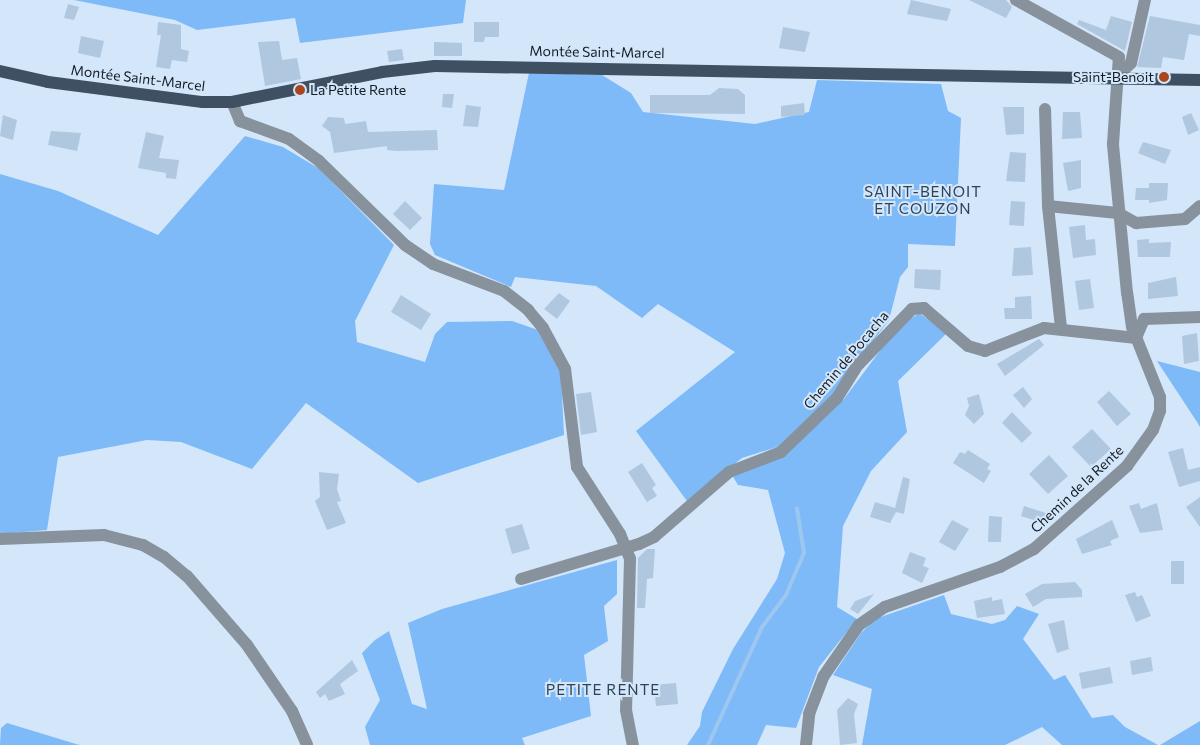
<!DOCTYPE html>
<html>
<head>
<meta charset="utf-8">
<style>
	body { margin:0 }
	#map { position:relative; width:1200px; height:745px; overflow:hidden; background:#d3e6fa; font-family:Commissioner,sans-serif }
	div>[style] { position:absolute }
	.green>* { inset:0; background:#7dbaf7 }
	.stream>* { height:4px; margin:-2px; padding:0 2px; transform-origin:2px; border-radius:2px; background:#9dc6f0 }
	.building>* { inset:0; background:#b0c7e0 }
	.minor>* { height:12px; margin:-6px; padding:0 6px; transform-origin:6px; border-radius:6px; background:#88929d }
	.major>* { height:12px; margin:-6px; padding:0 6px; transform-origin:6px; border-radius:6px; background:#3f5062 }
	.dots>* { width:14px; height:14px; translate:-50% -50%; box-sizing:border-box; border:2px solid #d3e6fa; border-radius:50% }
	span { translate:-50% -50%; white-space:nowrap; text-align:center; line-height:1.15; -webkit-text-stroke:4px #d3e6fa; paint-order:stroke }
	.street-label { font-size:14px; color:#141c25 }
	.poi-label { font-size:14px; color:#141c25 }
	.right { translate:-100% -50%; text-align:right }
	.left { translate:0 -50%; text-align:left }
	.neighbourhood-label { font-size:15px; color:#2f4357; letter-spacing:1px }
</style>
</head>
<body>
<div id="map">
	<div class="green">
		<div style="clip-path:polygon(74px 0,466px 0,463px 23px,300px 43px,295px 18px,197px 30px,175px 20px)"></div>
		<div style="clip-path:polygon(529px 73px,602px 75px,631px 93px,643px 112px,755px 124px,809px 112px,817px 80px,941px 84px,948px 111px,961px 118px,955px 246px,908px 244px,908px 267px,900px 277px,889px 320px,825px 405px,780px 446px,742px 458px,687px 501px,636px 431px,735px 352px,658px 304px,642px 318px,596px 286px,515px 277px,511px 287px,435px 255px,430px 244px,434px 184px,504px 190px)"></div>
		<div style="clip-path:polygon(245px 136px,283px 147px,318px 168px,394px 245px,355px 321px,357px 342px,425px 362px,435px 334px,447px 322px,512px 321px,538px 330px,561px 374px,564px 435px,418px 483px,306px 403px,252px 469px,181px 442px,147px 440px,58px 457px,47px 530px,0 534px,0 174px,58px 191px,158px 235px)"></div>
		<div style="clip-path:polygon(919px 313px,947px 333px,898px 381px,907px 432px,871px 471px,843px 526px,837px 607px,857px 619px,819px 667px,796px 728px,766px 725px,757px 745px,687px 745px,700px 726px,702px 712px,733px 649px,777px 579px,785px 553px,768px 490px,738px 485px,732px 475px,791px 449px,844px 399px,897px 328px)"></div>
		<div style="clip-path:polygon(1157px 361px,1200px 372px,1200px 427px,1197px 422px)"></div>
		<div style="clip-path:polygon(617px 560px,617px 594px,604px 606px,608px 641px,584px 655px,591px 716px,522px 738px,525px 745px,370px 745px,365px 727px,380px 700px,362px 653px,375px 640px,389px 631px,412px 704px,427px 709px,408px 623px,442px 609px)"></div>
		<div style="clip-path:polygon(944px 595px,951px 614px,992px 624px,1005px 620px,1017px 606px,1039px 614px,1023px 639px,1054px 680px,1065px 675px,1092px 718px,1113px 715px,1125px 727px,1158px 745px,1062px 745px,1042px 727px,1005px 745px,862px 745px,872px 689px,833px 675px,861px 633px,875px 619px)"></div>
		<div style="clip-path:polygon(1200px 721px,1200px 745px,1160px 745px)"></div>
		<div style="clip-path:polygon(7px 723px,76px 744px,80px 745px,0 745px,1px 728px)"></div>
	</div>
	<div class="stream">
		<div style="left:708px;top:745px;width:130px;rotate:-65.4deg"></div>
		<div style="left:762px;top:627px;width:40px;rotate:-53deg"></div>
		<div style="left:786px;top:595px;width:46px;rotate:-66.8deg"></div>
		<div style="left:804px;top:553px;width:45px;rotate:-99deg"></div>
	</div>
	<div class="building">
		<div style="clip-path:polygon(911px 0,951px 9px,947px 21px,907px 14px)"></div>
		<div style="clip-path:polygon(969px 0,1006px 0,1012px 7px,1006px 18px)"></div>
		<div style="clip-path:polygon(68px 4px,79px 7px,74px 20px,64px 18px)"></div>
		<div style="clip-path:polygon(1111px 16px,1132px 22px,1125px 51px,1077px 24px,1079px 20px,1106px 30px)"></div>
		<div style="clip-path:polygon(1150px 16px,1200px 25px,1200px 36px,1189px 34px,1184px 60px,1163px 57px,1161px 68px,1137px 67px)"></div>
		<div style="clip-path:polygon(158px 22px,181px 25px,181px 49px,189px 51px,187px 62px,172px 60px,170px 69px,156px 67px,161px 35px,157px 35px)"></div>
		<div style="clip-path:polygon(474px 22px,499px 22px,499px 37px,485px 37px,484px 42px,474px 42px)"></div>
		<div style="clip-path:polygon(783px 27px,810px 32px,805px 52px,779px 48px)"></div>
		<div style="clip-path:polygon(81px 36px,104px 41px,100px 58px,78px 53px)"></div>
		<div style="clip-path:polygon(279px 41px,282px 60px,297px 58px,301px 79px,265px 86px,258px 42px)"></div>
		<div style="clip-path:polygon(434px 42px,462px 43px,462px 56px,434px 56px)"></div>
		<div style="clip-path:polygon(402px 49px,404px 60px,389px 62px,387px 51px)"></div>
		<div style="clip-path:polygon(719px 88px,738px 89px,745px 95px,745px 114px,650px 113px,650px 95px,710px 95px)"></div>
		<div style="clip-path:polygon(443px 94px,454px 94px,452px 108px,442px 107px)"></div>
		<div style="clip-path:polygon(804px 103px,805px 115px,781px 117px,781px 106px)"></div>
		<div style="clip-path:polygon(466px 105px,481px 107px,478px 127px,463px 126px)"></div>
		<div style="clip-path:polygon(1003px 107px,1024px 107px,1024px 134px,1006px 135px)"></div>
		<div style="clip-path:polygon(1063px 112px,1080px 112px,1082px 138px,1062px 139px)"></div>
		<div style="clip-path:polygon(1191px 113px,1199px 130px,1188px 135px,1182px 117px)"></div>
		<div style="clip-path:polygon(3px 115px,17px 120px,13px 140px,0 136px)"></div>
		<div style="clip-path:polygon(328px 117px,344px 118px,345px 124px,366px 121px,368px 132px,437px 130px,438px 150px,396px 151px,387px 150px,387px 146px,334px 153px,330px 132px,322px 126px)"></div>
		<div style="clip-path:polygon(51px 131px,81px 133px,77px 151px,48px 145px)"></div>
		<div style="clip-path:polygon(146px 132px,164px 136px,159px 158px,179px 160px,176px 179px,166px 178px,166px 173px,138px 168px)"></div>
		<div style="clip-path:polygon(1143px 142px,1171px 150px,1165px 164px,1138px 153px)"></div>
		<div style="clip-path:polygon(1010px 152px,1026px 153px,1025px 182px,1006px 181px)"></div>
		<div style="clip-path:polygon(1081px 160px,1081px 188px,1068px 191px,1063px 163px)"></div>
		<div style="clip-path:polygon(1149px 183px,1168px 183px,1167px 200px,1149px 203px,1149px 200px,1135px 200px,1136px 188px,1149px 188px)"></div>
		<div style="clip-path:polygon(405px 201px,422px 218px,410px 230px,393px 214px)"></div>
		<div style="clip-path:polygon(1011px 201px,1025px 202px,1024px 226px,1009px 225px)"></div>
		<div style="clip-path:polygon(1085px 225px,1086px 240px,1095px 239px,1096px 255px,1073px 258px,1069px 227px)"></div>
		<div style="clip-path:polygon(1149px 239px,1149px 243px,1171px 242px,1170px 257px,1138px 257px,1137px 240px)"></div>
		<div style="clip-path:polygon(1031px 247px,1033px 275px,1012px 276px,1014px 248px)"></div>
		<div style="clip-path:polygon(915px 269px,941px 270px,940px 290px,914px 288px)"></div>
		<div style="clip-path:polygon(1176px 277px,1178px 296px,1148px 299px,1148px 283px)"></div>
		<div style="clip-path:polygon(1090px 279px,1094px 308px,1079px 310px,1075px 281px)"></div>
		<div style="clip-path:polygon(559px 293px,570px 301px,557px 319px,544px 309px)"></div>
		<div style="clip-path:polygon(401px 295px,431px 314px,421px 330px,391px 312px)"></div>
		<div style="clip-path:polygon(1031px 296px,1032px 319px,1005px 319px,1004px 308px,1015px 308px,1015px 297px)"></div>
		<div style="clip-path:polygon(1197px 333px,1199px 361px,1184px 364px,1182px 336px)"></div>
		<div style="clip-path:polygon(1039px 339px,1044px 345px,1005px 376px,997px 364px)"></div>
		<div style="clip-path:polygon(1023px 387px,1032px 399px,1024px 408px,1013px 395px)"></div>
		<div style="clip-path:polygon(1109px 391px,1131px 414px,1117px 426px,1097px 402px)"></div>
		<div style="clip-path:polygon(591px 392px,597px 432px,581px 435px,576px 394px)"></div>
		<div style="clip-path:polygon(979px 394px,984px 414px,974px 424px,965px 415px,969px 406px,967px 398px)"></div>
		<div style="clip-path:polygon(1012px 412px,1032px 433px,1022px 443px,1002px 423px)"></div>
		<div style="clip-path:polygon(1092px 429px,1111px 449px,1091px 467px,1072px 447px)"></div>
		<div style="clip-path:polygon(1183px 448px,1188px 470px,1200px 467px,1200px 481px,1179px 487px,1168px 452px)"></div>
		<div style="clip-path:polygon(968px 450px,990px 464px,987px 469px,991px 471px,984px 483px,953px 463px,960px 452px,965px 454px)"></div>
		<div style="clip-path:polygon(1049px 455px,1068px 476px,1048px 494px,1029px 474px)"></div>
		<div style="clip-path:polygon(642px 463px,656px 485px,652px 488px,657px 496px,647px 502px,628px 472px)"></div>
		<div style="clip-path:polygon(319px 472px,339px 474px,337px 489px,341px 501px,337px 502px,346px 523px,327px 530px,315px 501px,320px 497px)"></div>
		<div style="clip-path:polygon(903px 477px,910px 479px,904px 514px,896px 512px,890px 523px,870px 517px,875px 502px,895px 508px)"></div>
		<div style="clip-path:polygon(1200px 497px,1200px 527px,1186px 507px)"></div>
		<div style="clip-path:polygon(1139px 503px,1141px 509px,1157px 503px,1163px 530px,1140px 533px,1129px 506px)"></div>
		<div style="clip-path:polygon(1024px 506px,1049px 514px,1046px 524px,1021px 516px)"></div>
		<div style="clip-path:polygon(989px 516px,1002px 517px,1001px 542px,988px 542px)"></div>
		<div style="clip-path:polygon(952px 520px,969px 529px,955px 551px,939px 542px)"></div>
		<div style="clip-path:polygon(1112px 520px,1119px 537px,1110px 541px,1112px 545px,1082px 554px,1076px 539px)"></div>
		<div style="clip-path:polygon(522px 524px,530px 549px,512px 554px,505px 529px)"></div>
		<div style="clip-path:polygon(647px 549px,655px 549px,653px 578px,647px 579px,645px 608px,637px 608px,638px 558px)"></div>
		<div style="clip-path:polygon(910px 552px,926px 558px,923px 566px,929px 568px,922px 583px,902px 573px)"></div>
		<div style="clip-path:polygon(1171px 561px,1184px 561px,1184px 584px,1171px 584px)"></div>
		<div style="clip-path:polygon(1075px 582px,1082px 590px,1082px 597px,1046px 599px,1033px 607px,1025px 594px,1042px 584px)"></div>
		<div style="clip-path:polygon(1135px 592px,1137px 597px,1142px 595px,1151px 616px,1136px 622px,1125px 595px)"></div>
		<div style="clip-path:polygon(874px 594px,858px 614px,850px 609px,855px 601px)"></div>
		<div style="clip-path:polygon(992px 597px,992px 601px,1002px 599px,1005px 614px,977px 618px,974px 601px)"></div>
		<div style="clip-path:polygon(1064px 620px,1069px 649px,1057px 653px,1048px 624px)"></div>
		<div style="clip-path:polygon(1151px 657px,1153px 671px,1132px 675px,1130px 661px)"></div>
		<div style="clip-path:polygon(352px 660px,358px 671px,340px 684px,345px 694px,329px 701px,325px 694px,320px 698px,316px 692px)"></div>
		<div style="clip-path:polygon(1110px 667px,1113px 683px,1082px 689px,1079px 673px)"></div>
		<div style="clip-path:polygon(676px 683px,678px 704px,656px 706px,654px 685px)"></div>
		<div style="clip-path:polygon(848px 698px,858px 704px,854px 714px,857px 743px,840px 745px,837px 710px)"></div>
	</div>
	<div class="minor">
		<div style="left:1117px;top:76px;width:19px;rotate:-43deg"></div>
		<div style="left:1131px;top:63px;width:65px;rotate:-77.5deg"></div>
		<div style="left:232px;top:102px;width:21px;rotate:67deg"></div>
		<div style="left:240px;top:121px;width:52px;rotate:20.2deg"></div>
		<div style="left:289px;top:139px;width:37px;rotate:36deg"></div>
		<div style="left:319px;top:161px;width:120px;rotate:44.3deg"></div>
		<div style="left:405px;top:245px;width:34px;rotate:34deg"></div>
		<div style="left:433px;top:264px;width:76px;rotate:20.8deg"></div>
		<div style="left:504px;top:291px;width:31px;rotate:38deg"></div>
		<div style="left:528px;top:310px;width:23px;rotate:50deg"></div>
		<div style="left:543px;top:328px;width:47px;rotate:61.8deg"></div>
		<div style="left:565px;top:369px;width:99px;rotate:83deg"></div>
		<div style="left:577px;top:467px;width:80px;rotate:57.3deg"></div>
		<div style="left:620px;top:534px;width:27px;rotate:68deg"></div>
		<div style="left:630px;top:559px;width:151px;rotate:91.5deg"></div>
		<div style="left:626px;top:710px;width:36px;rotate:79deg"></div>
		<div style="left:1045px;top:109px;width:97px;rotate:88.2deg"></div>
		<div style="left:1048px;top:206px;width:123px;rotate:83.9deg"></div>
		<div style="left:1048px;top:206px;width:70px;rotate:5.7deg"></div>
		<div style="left:1118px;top:213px;width:21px;rotate:29deg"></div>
		<div style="left:1136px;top:223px;width:49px;rotate:-4.7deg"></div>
		<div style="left:1185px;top:219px;width:20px;rotate:-41deg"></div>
		<div style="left:0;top:539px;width:104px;rotate:-2.2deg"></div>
		<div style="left:104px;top:535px;width:40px;rotate:14.4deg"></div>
		<div style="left:143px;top:545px;width:24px;rotate:30deg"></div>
		<div style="left:164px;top:557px;width:30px;rotate:40deg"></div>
		<div style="left:187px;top:576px;width:91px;rotate:49deg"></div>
		<div style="left:247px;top:645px;width:80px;rotate:55.7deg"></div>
		<div style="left:292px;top:711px;width:37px;rotate:66deg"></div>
		<div style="left:521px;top:579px;width:123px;rotate:-16.5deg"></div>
		<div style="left:639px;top:544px;width:17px;rotate:-25deg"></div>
		<div style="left:654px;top:537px;width:99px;rotate:-40.9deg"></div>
		<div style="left:729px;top:472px;width:56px;rotate:-21deg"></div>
		<div style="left:781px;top:452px;width:78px;rotate:-44deg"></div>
		<div style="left:837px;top:398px;width:36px;rotate:-58deg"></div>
		<div style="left:856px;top:367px;width:81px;rotate:-46deg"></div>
		<div style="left:912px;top:309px;width:12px;rotate:-5deg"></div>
		<div style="left:924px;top:308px;width:58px;rotate:40.8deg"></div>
		<div style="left:968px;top:346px;width:18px;rotate:16deg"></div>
		<div style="left:985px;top:351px;width:63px;rotate:-21.3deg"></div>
		<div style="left:1044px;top:328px;width:93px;rotate:6.2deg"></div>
		<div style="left:1136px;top:338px;width:21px;rotate:-67deg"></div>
		<div style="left:1144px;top:319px;width:56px;rotate:-2deg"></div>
		<div style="left:806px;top:745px;width:31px;rotate:-84deg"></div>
		<div style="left:809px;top:714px;width:40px;rotate:-69deg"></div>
		<div style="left:823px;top:677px;width:63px;rotate:-55.3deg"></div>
		<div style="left:859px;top:625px;width:32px;rotate:-35deg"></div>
		<div style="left:885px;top:607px;width:122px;rotate:-19.2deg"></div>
		<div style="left:1000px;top:567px;width:38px;rotate:-28deg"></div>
		<div style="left:1034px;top:549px;width:125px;rotate:-41.7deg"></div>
		<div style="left:1127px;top:466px;width:44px;rotate:-54.2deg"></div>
		<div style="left:1153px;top:430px;width:20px;rotate:-70deg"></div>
		<div style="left:1160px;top:411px;width:14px;rotate:-90deg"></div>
		<div style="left:1160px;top:397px;width:75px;rotate:-111.8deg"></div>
		<div style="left:1132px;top:327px;width:34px;rotate:-98deg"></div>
		<div style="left:1127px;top:293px;width:150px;rotate:-95.4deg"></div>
		<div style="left:1113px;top:144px;width:87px;rotate:-86.1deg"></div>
		<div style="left:1119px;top:57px;width:118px;rotate:-151deg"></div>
	</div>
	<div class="major">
		<div style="left:0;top:71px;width:49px;rotate:12.9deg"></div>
		<div style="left:48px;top:82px;width:156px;rotate:7.4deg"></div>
		<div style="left:203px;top:102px;width:29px"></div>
		<div style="left:232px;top:102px;width:153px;rotate:-11.3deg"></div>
		<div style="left:382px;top:72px;width:53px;rotate:-6.5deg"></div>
		<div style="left:435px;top:66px;width:765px;rotate:1.05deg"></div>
	</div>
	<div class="dots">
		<div style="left:1164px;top:77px;background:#ac451f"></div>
		<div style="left:300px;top:90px;background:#ac451f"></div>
	</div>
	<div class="street-label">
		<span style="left:597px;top:52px;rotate:1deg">Montée Saint-Marcel</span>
		<span style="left:138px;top:78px;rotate:7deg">Montée Saint-Marcel</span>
		<span style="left:846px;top:360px;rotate:-50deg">Chemin de Pocacha</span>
		<span style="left:1077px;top:489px;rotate:-43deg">Chemin de la Rente</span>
	</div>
	<div class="poi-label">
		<span class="right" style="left:1154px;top:77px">Saint-Benoit</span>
		<span class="left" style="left:310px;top:90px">La Petite Rente</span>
	</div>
	<div class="neighbourhood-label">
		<span style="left:923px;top:200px">SAINT-BENOIT<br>ET COUZON</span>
		<span style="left:603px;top:690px">PETITE RENTE</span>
	</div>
</div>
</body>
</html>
